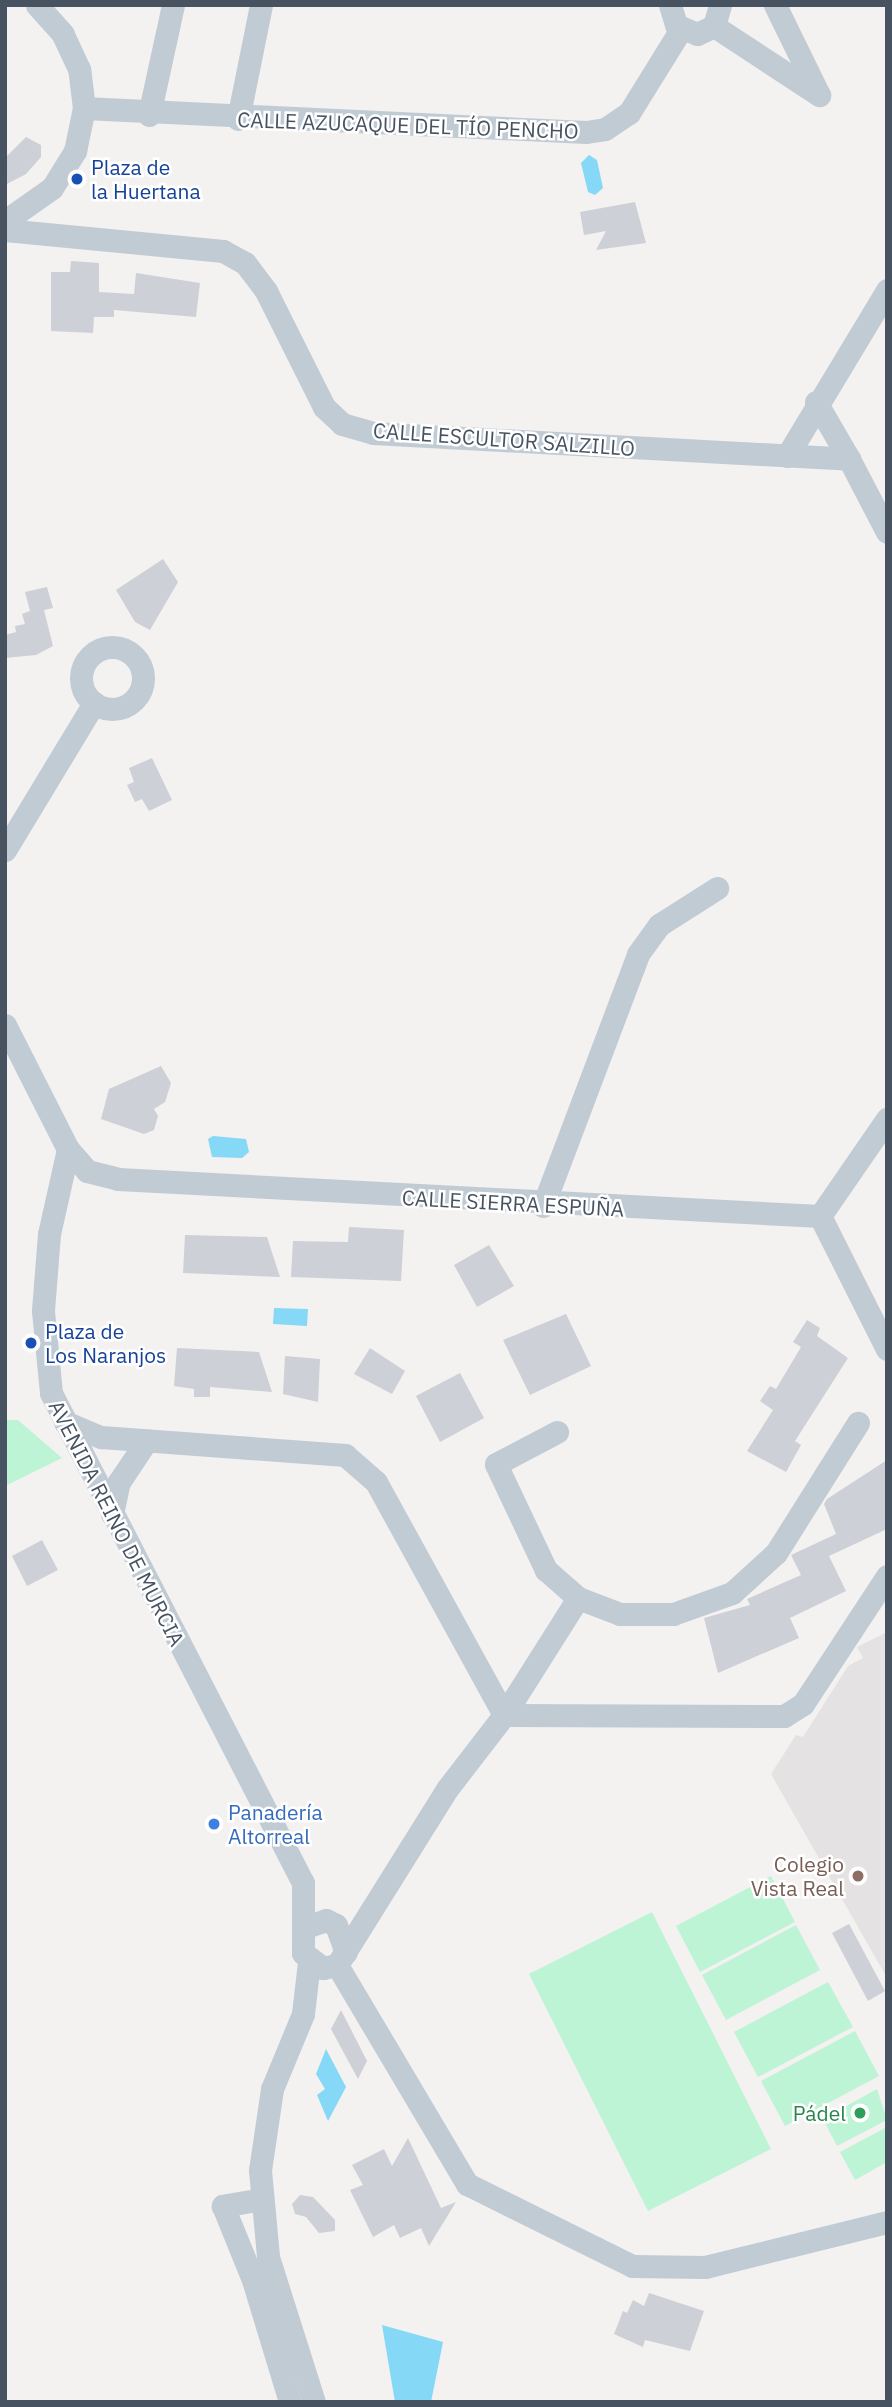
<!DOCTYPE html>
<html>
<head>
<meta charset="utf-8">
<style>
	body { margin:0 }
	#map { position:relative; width:892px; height:2407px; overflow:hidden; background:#f4f1f1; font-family:"IBM Plex Sans",sans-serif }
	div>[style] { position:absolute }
	.education>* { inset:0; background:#e5e2e3 }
	.green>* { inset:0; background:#bcf4d5 }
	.water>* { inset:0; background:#85d8f6 }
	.building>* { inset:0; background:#cdd0d6 }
	.minor>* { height:23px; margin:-11.5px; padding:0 11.5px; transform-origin:11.5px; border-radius:11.5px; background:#c1cbd4 }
	.minor>.ring { margin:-11.5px; padding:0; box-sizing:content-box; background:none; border:23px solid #c1cbd4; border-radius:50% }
	.dots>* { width:19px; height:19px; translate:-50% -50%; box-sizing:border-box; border:4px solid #fff; border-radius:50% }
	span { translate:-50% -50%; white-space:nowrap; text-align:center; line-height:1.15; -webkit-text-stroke:5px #fff; paint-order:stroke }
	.street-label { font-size:21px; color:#475361 }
	.transit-label { font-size:21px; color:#164399 }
	.left { translate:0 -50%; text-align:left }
	.shop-label { font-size:21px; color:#366cbe }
	.education-label { font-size:21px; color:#785e54 }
	.right { translate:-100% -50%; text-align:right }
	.leisure-label { font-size:21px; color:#27864d }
	.frame { position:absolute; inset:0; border:7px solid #475361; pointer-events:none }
</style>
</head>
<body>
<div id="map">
	<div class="education">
		<div style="clip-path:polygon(887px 1632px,887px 1978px,771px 1774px,796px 1735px,803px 1737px,848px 1666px,863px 1658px,857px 1647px)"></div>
	</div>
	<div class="green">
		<div style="clip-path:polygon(5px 1420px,18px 1420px,62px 1458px,5px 1486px)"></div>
		<div style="clip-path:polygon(771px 1876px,795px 1922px,700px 1972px,676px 1926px)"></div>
		<div style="clip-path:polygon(652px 1912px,771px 2149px,648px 2211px,529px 1974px)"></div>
		<div style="clip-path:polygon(796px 1925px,820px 1970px,726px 2020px,702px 1975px)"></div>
		<div style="clip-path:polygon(828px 1982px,853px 2027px,758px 2077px,734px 2032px)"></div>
		<div style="clip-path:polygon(855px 2031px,879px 2076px,785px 2126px,761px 2081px)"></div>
		<div style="clip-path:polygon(877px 2089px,887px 2120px,837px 2146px,823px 2119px)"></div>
		<div style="clip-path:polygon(887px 2127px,887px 2162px,855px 2180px,840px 2152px)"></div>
	</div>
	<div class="water">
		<div style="clip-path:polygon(589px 155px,597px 160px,603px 188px,595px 195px,588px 192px,581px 163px)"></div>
		<div style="clip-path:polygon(213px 1136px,246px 1139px,249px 1152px,242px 1158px,212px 1157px,208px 1139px)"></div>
		<div style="clip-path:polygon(274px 1308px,308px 1309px,307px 1326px,273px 1324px)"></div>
		<div style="clip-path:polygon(326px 2049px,346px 2087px,328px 2121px,317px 2095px,325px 2089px,316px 2074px)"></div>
		<div style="clip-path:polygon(382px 2325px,443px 2342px,431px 2402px,395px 2402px)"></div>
	</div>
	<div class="building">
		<div style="clip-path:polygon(26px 137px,41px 145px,41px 157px,26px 174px,5px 185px,5px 158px)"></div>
		<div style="clip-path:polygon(635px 202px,646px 243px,596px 250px,606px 231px,584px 235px,580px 212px)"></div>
		<div style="clip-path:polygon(71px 261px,99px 263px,99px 292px,134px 294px,136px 273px,200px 283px,196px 317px,114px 310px,114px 317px,94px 317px,93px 333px,51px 331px,51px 272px,70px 272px)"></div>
		<div style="clip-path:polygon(163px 559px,178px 582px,150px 630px,135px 622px,116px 590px)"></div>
		<div style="clip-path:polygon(47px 587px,53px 608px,44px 610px,53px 646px,36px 655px,5px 658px,5px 635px,16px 632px,15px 626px,25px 624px,22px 614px,30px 611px,25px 592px)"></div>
		<div style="clip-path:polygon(152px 758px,172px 800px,149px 811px,142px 799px,135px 802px,127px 785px,134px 782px,129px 768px)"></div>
		<div style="clip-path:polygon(161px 1066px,171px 1083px,165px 1102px,154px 1109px,158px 1116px,154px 1130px,144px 1134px,101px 1119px,109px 1089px)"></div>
		<div style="clip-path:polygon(349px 1227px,404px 1230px,401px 1281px,291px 1277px,293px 1241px,348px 1242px)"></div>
		<div style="clip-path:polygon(185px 1235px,267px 1237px,280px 1277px,183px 1273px)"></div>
		<div style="clip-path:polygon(489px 1245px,514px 1286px,477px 1307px,454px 1265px)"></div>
		<div style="clip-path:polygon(566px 1314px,591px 1366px,530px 1395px,503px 1340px)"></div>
		<div style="clip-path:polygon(807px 1320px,820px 1328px,817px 1336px,848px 1358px,795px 1441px,801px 1445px,786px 1472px,747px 1451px,773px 1410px,760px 1401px,770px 1386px,776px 1389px,801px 1347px,793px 1342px)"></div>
		<div style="clip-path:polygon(177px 1348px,259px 1352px,272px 1392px,210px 1387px,210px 1397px,194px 1397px,194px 1389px,174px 1386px)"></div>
		<div style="clip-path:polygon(370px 1348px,405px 1371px,392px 1394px,354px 1374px)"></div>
		<div style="clip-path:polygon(285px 1356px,320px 1359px,318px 1402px,283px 1394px)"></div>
		<div style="clip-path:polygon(460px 1373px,484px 1418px,440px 1442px,416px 1396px)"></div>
		<div style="clip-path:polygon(887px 1460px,887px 1529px,829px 1556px,846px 1591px,790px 1618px,799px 1638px,718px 1673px,704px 1618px,750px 1605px,747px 1599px,801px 1575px,791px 1555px,836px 1534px,824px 1504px,827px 1499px)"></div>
		<div style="clip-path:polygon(42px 1540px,58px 1570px,27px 1586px,12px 1556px)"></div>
		<div style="clip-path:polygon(849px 1924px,885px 1991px,868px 2001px,832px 1933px)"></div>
		<div style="clip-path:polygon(341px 2010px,367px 2061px,358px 2079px,331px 2029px)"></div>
		<div style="clip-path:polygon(408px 2138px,441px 2208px,456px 2202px,429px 2246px,421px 2228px,400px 2238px,394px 2225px,373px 2237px,350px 2190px,363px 2185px,352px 2165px,384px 2149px,392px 2166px)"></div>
		<div style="clip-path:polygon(300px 2195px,313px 2197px,335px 2220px,335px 2231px,319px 2233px,306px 2217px,295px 2214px,292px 2204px)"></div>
		<div style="clip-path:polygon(649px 2293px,704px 2311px,690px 2351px,645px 2340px,643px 2347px,614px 2334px,623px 2311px,627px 2313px,633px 2300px,644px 2306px)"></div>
	</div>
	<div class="minor">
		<div style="left:670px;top:5px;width:21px;rotate:73deg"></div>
		<div style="left:676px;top:25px;width:23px;rotate:23deg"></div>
		<div style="left:697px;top:34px;width:19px;rotate:-25deg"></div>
		<div style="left:714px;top:26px;width:22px;rotate:-74deg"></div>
		<div style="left:775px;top:5px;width:100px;rotate:63.9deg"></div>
		<div style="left:714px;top:26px;width:126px;rotate:33.3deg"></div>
		<div style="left:84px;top:108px;width:503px;rotate:2.74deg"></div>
		<div style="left:586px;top:132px;width:19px;rotate:-9deg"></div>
		<div style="left:605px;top:129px;width:29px;rotate:-34deg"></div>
		<div style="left:629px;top:113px;width:99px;rotate:-58.2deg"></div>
		<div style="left:149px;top:115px;width:113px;rotate:-77.7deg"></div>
		<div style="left:238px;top:119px;width:116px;rotate:-78.6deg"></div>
		<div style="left:5px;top:221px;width:57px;rotate:-35.1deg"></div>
		<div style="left:52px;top:188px;width:44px;rotate:-58.1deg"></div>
		<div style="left:75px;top:151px;width:44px;rotate:-78.2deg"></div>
		<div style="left:84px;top:108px;width:39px;rotate:-97deg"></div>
		<div style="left:79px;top:69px;width:38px;rotate:-115deg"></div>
		<div style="left:63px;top:34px;width:39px;rotate:-132deg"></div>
		<div style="left:5px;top:230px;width:219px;rotate:5.5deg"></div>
		<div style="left:223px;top:251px;width:25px;rotate:29deg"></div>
		<div style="left:245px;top:263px;width:35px;rotate:53deg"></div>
		<div style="left:266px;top:291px;width:130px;rotate:63.4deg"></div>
		<div style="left:324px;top:407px;width:25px;rotate:43deg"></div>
		<div style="left:342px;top:424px;width:32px;rotate:16deg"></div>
		<div style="left:373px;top:433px;width:477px;rotate:3.1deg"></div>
		<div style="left:849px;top:459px;width:82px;rotate:62.5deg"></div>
		<div style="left:816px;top:402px;width:66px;rotate:59.9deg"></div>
		<div style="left:787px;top:456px;width:194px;rotate:-58.9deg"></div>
		<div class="ring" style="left:81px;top:647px;width:39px;height:39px"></div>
		<div style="left:5px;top:850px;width:172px;rotate:-58.8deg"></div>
		<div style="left:5px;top:1025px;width:139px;rotate:63.1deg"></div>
		<div style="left:68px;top:1149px;width:87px;rotate:102.6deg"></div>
		<div style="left:49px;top:1234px;width:77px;rotate:94.5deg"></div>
		<div style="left:43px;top:1311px;width:82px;rotate:84.4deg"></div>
		<div style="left:51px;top:1393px;width:551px;rotate:62.78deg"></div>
		<div style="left:303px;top:1883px;width:70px;rotate:90deg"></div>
		<div style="left:303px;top:1953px;width:25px;rotate:37deg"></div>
		<div style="left:323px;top:1968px;width:14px;rotate:-12deg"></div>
		<div style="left:337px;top:1965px;width:255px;rotate:59.3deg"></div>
		<div style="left:467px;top:2184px;width:184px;rotate:26.4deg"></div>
		<div style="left:632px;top:2266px;width:73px;rotate:0.8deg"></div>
		<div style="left:705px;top:2267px;width:187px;rotate:-13.9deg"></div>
		<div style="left:68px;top:1149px;width:29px;rotate:49deg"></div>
		<div style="left:87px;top:1171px;width:32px;rotate:14deg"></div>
		<div style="left:118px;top:1179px;width:703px;rotate:3.02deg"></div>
		<div style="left:820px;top:1216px;width:149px;rotate:63.3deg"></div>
		<div style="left:543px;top:1206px;width:269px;rotate:-69.3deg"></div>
		<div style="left:638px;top:954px;width:36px;rotate:-54deg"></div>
		<div style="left:659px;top:925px;width:69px;rotate:-32.5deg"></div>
		<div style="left:820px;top:1216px;width:118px;rotate:-55.4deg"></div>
		<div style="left:65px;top:1422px;width:39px;rotate:23deg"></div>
		<div style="left:101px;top:1437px;width:245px;rotate:4.2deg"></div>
		<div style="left:345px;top:1455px;width:41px;rotate:41.1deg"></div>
		<div style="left:376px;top:1482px;width:266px;rotate:61.2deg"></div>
		<div style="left:504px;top:1715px;width:93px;rotate:127.6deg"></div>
		<div style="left:447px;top:1789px;width:208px;rotate:122deg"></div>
		<div style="left:112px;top:1514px;width:33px;rotate:-78deg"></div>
		<div style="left:119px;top:1482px;width:50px;rotate:-56.3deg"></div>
		<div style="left:578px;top:1598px;width:45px;rotate:20.9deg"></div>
		<div style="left:620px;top:1614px;width:53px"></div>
		<div style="left:673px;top:1614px;width:63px;rotate:-19.6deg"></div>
		<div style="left:732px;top:1593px;width:59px;rotate:-42.3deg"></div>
		<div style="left:776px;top:1553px;width:154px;rotate:-57.8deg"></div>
		<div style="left:504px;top:1715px;width:280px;rotate:0.2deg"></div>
		<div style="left:784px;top:1716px;width:22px;rotate:-32deg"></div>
		<div style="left:803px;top:1704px;width:153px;rotate:-56.7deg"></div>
		<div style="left:504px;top:1715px;width:138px;rotate:-57.7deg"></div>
		<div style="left:578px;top:1598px;width:43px;rotate:-138.8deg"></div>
		<div style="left:546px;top:1570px;width:117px;rotate:-115.3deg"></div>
		<div style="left:496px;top:1464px;width:69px;rotate:-27.7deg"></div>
		<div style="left:306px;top:1927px;width:21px;rotate:-19deg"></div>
		<div style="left:326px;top:1920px;width:11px;rotate:27deg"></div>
		<div style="left:336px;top:1925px;width:29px;rotate:70deg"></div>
		<div style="left:309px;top:1962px;width:52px;rotate:96.6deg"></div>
		<div style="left:303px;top:2014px;width:81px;rotate:112.5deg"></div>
		<div style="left:272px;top:2089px;width:82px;rotate:98.4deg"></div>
		<div style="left:260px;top:2170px;width:87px;rotate:84.7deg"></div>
		<div style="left:268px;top:2257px;width:152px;rotate:72.4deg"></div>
		<div style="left:262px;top:2199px;width:40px;rotate:170deg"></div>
		<div style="left:223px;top:2206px;width:80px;rotate:67.9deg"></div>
		<div style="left:253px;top:2280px;width:127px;rotate:73.1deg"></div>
	</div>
	<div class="dots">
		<div style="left:77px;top:179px;background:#1a4fb4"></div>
		<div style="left:31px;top:1343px;background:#1a4fb4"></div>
		<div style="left:214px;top:1824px;background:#3f7fe0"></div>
		<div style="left:858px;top:1876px;background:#8d6e63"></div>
		<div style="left:860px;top:2113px;background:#2e9e5b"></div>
	</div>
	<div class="street-label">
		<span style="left:408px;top:125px;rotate:2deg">CALLE AZUCAQUE DEL TÍO PENCHO</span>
		<span style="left:504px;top:439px;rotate:4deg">CALLE ESCULTOR SALZILLO</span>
		<span style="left:513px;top:1203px;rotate:3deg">CALLE SIERRA ESPUÑA</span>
		<span style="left:117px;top:1523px;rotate:63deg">AVENIDA REINO DE MURCIA</span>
	</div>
	<div class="transit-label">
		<span class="left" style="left:91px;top:179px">Plaza de<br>la Huertana</span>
		<span class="left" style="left:45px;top:1343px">Plaza de<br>Los Naranjos</span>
	</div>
	<div class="shop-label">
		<span class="left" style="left:228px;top:1824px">Panadería<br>Altorreal</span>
	</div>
	<div class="education-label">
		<span class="right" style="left:844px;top:1876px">Colegio<br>Vista Real</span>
	</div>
	<div class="leisure-label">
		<span class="right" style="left:846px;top:2113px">Pádel</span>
	</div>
	<div class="frame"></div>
</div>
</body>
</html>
